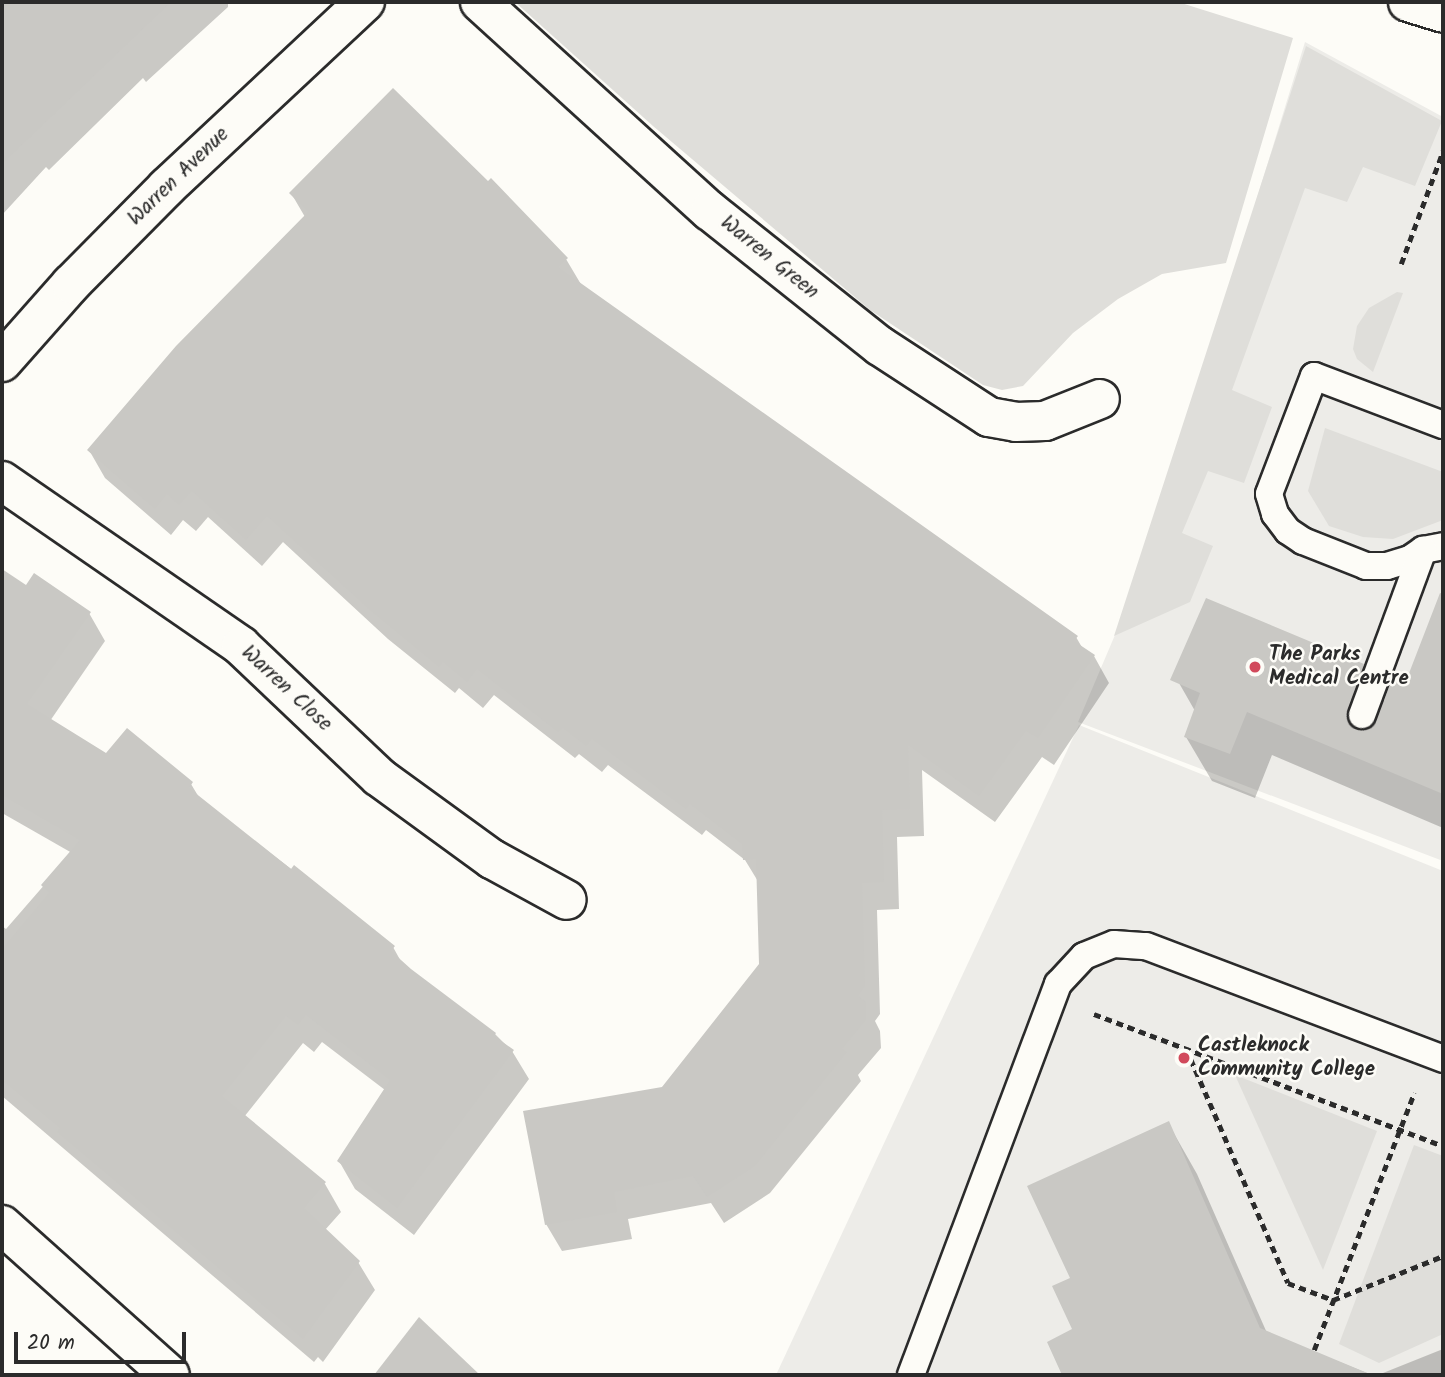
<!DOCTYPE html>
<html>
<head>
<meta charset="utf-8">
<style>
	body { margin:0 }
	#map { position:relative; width:1445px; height:1377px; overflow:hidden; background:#fdfcf7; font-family:Kalam,sans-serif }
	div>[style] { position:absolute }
	.built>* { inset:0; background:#edece8 }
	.green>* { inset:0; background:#dfdeda }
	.shadow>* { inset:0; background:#0003 }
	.building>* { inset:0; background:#c9c8c4 }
	.path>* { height:4.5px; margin-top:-2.25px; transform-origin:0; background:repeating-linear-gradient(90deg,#2b2b2b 0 7px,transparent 0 12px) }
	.roads { filter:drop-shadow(2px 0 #2b2b2b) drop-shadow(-2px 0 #2b2b2b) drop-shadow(0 2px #2b2b2b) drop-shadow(0 -2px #2b2b2b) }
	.lane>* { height:26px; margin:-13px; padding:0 13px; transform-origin:13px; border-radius:13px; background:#fdfcf7 }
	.street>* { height:38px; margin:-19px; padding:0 19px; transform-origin:19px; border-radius:19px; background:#fdfcf7 }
	.secondary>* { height:38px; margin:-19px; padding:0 19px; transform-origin:19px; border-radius:19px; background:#fdfcf7 }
	.dots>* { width:19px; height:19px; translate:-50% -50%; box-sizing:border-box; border:4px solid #fdfcf7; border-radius:50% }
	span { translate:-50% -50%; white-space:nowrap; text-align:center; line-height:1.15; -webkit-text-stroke:5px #fdfcf7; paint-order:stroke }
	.street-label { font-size:21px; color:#2b2b2b }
	.poi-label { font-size:21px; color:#2b2b2b; font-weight:700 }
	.left { translate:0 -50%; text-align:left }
	.frame { position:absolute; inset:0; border:4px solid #2b2b2b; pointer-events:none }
	.scale { position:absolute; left:14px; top:1332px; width:172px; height:32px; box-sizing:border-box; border:4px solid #2b2b2b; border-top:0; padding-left:9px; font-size:21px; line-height:24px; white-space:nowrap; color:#2b2b2b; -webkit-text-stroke:5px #fdfcf7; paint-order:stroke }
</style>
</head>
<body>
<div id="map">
	<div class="built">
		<div style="clip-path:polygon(1305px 42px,1443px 117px,1443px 861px,1078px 722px,1143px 569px)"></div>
		<div style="clip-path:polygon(1079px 725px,1443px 871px,1443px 1375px,776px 1375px)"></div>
	</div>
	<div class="green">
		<div style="clip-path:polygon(515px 2px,1178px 2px,1293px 38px,1226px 263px,1162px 274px,1118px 299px,1073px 333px,1023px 386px,1002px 390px,983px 385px,870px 310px,653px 126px)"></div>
		<div style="clip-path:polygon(1306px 46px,1442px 121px,1415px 186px,1363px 167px,1347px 202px,1305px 188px,1232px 390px,1272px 407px,1244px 483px,1208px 471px,1182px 533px,1213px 546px,1190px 602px,1114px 636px)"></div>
		<div style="clip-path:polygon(1397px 292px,1403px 293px,1373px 372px,1357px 359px,1353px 349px,1357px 326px,1369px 308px)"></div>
		<div style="clip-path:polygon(1325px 428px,1443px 472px,1443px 520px,1393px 539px,1363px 537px,1329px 526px,1308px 491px)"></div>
		<div style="clip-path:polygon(1235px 1075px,1377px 1131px,1323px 1270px)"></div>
		<div style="clip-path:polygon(1414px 1145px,1443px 1156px,1443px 1334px,1379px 1363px,1339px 1344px)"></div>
	</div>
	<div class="shadow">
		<div style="clip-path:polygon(2px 2px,228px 2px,228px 7px,146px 82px,143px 78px,49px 170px,46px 167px,2px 215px)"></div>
		<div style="clip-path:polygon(291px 193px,566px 259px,582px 286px,1076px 637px,1083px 649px,1094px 656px,1109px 683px,1054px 765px,1042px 757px,995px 822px,922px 770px,924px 836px,897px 837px,899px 909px,877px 910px,880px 1014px,875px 1021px,880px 1031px,881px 1048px,858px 1075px,861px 1081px,770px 1193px,724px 1223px,711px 1203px,628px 1219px,632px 1239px,562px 1251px,546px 1224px,663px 1088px,761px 965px,759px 883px,745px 860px,706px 830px,702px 835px,608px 765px,602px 772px,579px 754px,575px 758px,494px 695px,483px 708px,459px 688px,455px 693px,388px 639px,283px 542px,262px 566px,208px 517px,196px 531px,183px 520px,171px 535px,105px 478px,89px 450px,305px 217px)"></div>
		<div style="clip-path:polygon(2px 571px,27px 588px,89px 613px,105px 641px,50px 721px,106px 756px,191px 784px,200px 799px,393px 947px,403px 965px,495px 1034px,512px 1051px,529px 1079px,414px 1235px,355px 1189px,339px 1161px,385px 1090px,322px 1042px,314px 1052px,303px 1043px,244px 1117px,325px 1184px,341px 1212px,325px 1230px,358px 1262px,375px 1290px,323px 1362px,318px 1357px,314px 1362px,294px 1345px,2px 1096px,2px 926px,6px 929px,72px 853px,2px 813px)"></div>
		<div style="clip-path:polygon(1429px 626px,1443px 631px,1443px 828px,1272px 755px,1255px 798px,1212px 781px,1186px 737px,1195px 711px,1179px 683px,1363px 665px,1385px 703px,1407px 683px)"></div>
		<div style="clip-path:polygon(1168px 1123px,1197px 1174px,1267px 1333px,1372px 1375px,1064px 1375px,1049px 1342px,1074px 1330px,1072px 1279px)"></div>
		<div style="clip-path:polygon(419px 1320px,478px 1375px,377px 1375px)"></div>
		<div style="clip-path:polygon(1443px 1349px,1443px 1375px,1378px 1375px)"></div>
	</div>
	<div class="building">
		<div style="clip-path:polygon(2px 2px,171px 2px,2px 164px)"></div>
		<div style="clip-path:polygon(393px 88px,488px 181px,491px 178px,568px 258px,558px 267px,1078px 636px,1074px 641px,1095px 655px,1038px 738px,1026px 731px,979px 796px,908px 745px,910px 809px,882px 810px,884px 882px,862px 883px,865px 986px,858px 996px,866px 1002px,866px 1020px,842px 1049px,847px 1052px,755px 1166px,707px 1197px,693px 1176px,614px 1192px,617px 1212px,545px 1225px,523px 1111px,662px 1087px,759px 964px,756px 859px,743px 860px,742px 844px,690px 804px,686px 809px,592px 739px,586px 746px,563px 728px,558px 732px,477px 669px,467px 682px,443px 662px,439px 667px,371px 611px,267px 516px,246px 540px,192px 491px,179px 505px,167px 494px,155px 509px,87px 450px,176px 346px,308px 212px,289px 193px)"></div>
		<div style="clip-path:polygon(2px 569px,26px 585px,34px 573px,91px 612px,27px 704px,106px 753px,127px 728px,193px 782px,189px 788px,291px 869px,294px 865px,395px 946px,391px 951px,411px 969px,496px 1033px,494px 1036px,514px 1050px,397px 1208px,337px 1161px,390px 1080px,306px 1015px,298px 1025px,286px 1016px,222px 1096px,326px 1182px,304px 1208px,360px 1261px,303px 1339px,57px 1132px,60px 1128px,2px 1080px,2px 949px,49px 893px,41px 885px,80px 840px,2px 795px)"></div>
		<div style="clip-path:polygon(1440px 593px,1443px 594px,1443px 794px,1247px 712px,1230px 754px,1184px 737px,1200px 693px,1170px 680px,1206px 598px,1364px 664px,1346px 717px,1350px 726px,1364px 731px,1377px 720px,1393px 676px,1406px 681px)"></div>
		<div style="clip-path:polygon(1169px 1121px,1260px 1328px,1372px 1375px,1062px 1375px,1047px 1342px,1072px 1329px,1052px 1286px,1070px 1278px,1027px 1186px)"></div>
		<div style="clip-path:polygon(419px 1317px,480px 1375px,374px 1375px)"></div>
	</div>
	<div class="path">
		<div style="left:1401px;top:264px;width:121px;rotate:-69.6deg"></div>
		<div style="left:1094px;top:1014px;width:373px;rotate:20.7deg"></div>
		<div style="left:1186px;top:1048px;width:256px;rotate:66.5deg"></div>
		<div style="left:1288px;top:1283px;width:48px;rotate:20.7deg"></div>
		<div style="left:1333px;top:1300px;width:118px;rotate:-21.8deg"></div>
		<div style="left:1314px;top:1350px;width:276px;rotate:-68.7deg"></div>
	</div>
	<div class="roads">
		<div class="lane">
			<div style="left:1443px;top:425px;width:138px;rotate:-159.2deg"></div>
			<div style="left:1314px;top:376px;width:126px;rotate:110.9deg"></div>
			<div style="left:1269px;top:494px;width:21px;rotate:73deg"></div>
			<div style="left:1275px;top:514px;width:21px;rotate:53deg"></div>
			<div style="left:1288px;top:531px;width:18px;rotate:34deg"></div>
			<div style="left:1303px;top:541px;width:68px;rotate:21.6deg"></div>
			<div style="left:1366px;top:566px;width:21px"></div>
			<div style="left:1387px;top:566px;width:24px;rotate:-17deg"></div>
			<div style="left:1410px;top:559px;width:16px;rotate:-35deg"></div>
			<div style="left:1423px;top:550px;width:20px;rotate:-11deg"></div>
			<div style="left:1362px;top:715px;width:176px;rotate:-69.7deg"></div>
			<div style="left:911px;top:1375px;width:418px;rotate:-69.4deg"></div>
			<div style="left:1058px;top:984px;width:38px;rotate:-47deg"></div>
			<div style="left:1084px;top:956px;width:32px;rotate:-22deg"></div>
			<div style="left:1114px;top:944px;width:32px;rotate:4deg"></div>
			<div style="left:1146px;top:946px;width:318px;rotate:20.8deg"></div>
		</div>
		<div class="street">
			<div style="left:480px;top:2px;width:311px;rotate:42.3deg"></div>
			<div style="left:710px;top:211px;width:217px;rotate:38.5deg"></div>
			<div style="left:880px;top:346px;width:130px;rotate:33.1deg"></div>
			<div style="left:989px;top:417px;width:27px;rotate:10deg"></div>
			<div style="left:1016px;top:422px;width:29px;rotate:-2deg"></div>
			<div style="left:1045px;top:421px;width:59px;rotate:-21.8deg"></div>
			<div style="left:2px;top:362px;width:104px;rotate:-48.5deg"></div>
			<div style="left:71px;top:284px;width:136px;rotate:-45.3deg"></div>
			<div style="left:167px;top:187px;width:271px;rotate:-43.1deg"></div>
			<div style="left:2px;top:481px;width:290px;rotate:34.6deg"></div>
			<div style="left:241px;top:646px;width:190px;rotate:43.5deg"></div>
			<div style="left:379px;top:777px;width:140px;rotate:36deg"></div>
			<div style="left:492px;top:859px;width:85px;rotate:28.7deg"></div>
			<div style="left:2px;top:1225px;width:225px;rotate:41.8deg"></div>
		</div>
		<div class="secondary">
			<div style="left:1408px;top:2px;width:37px;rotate:17deg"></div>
		</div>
	</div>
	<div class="dots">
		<div style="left:1255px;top:667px;background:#d1495b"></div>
		<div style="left:1184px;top:1058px;background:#d1495b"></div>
	</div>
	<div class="street-label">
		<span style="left:179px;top:177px;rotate:-44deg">Warren Avenue</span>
		<span style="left:769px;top:258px;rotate:39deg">Warren Green</span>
		<span style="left:286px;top:689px;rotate:43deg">Warren Close</span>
	</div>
	<div class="poi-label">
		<span class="left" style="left:1269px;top:667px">The Parks<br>Medical Centre</span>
		<span class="left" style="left:1198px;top:1058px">Castleknock<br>Community College</span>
	</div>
	<div class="frame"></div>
	<div class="scale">20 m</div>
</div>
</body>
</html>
